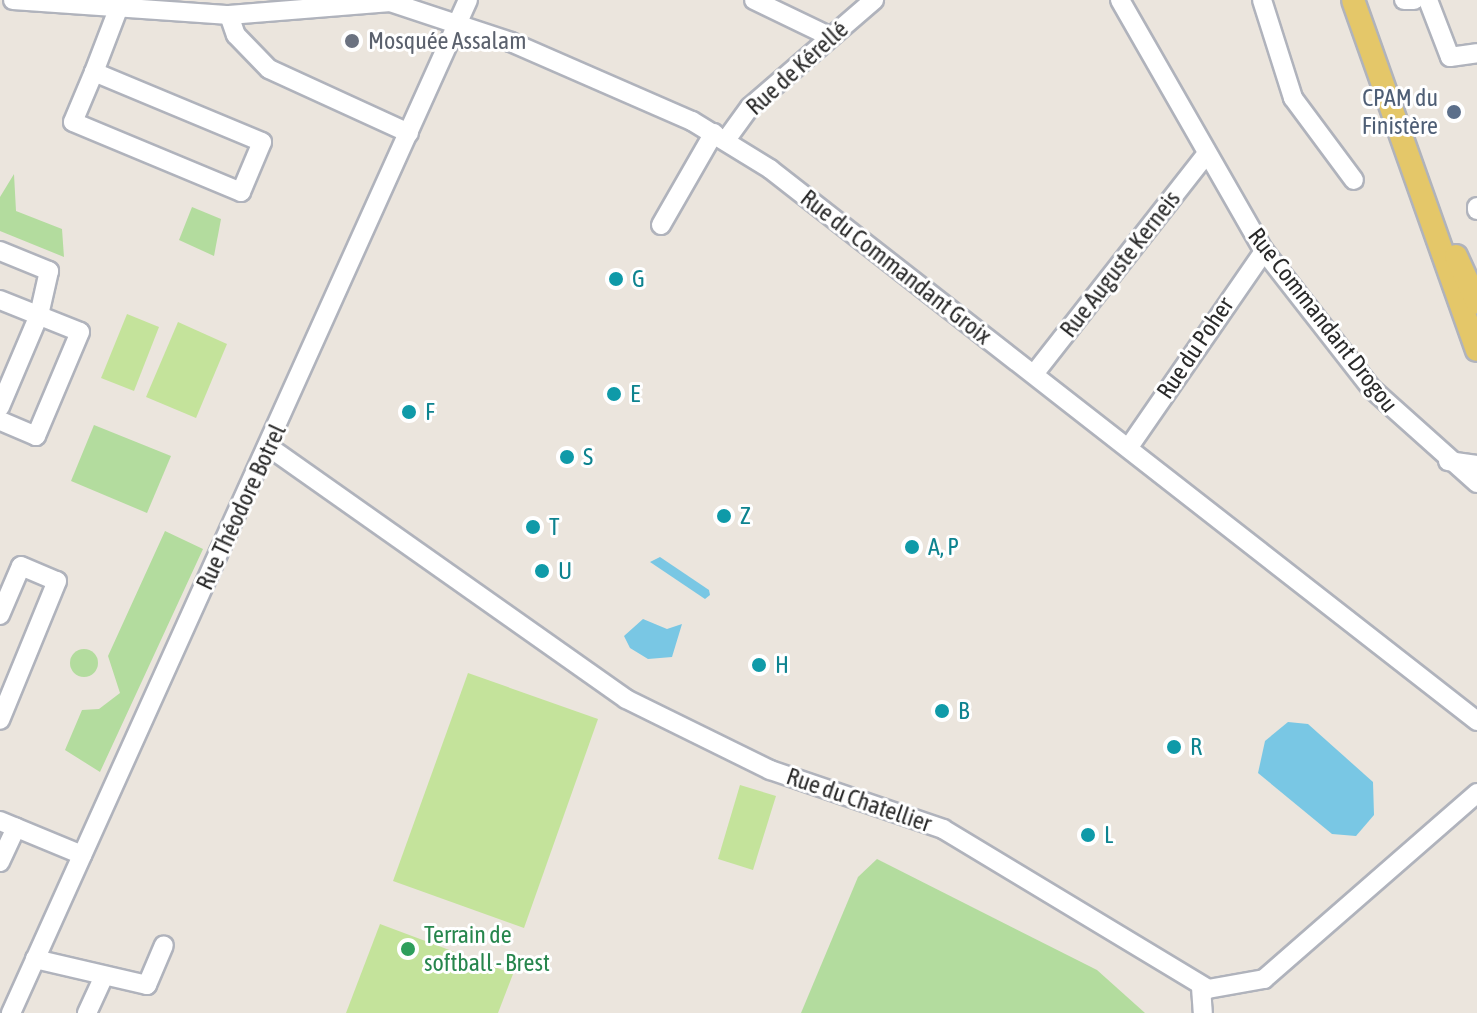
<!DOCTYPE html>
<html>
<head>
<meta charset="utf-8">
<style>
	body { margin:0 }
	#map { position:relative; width:1477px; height:1013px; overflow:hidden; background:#ebe5dd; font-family:"Asap Condensed",sans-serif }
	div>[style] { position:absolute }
	.green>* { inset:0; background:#b3dc9e }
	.round { border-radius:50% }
	.pitch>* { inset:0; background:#c4e39b }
	.water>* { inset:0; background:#79c7e4 }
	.roads { filter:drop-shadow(2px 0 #b0b3bc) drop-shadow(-2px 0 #b0b3bc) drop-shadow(0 2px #b0b3bc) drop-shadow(0 -2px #b0b3bc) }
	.minor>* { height:18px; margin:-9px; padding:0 9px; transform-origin:9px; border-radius:9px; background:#fff }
	.major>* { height:22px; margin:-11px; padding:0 11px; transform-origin:11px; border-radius:11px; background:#e4c769 }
	.dots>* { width:22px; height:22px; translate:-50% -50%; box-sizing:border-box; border:4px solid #fff; border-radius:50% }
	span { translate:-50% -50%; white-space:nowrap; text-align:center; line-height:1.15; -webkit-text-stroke:6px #fff; paint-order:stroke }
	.worship-label { font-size:24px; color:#5b616d }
	.left { translate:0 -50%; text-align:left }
	.street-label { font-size:24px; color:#2a2a2a }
	.service-label { font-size:24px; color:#4e5e75 }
	.right { translate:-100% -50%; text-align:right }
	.culture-label { font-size:24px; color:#0d838f }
	.leisure-label { font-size:24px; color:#27864d }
</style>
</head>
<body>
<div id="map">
	<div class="green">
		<div style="clip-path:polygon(14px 174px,16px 211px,62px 229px,64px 257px,0 231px,0 197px)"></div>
		<div style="clip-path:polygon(192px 207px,221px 219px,214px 256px,179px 240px)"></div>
		<div style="clip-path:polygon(94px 425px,171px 456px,147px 513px,71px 481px)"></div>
		<div style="clip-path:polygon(165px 531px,203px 549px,100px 772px,65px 750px,82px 710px,99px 709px,120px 693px,108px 656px)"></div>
		<div class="round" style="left:70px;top:649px;width:28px;height:28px"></div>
		<div style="clip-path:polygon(877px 859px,1097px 970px,1145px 1013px,801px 1013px,858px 877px)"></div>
	</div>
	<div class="pitch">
		<div style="clip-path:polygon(127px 314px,159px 327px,134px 391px,101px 378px)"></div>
		<div style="clip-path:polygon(178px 322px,227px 344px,196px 418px,146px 397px)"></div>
		<div style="clip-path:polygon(468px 673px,598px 719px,524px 928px,393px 881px)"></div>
		<div style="clip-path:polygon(740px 785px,776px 796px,753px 870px,718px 859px)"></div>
		<div style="clip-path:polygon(380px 924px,513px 974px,498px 1013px,346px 1013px)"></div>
	</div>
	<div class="water">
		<div style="clip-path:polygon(660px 557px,709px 590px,710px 595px,705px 599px,650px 562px)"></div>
		<div style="clip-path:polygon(643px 619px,667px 629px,682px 624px,672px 657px,648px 659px,630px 648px,624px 636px)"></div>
		<div style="clip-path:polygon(1288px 722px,1308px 724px,1373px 782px,1374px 815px,1356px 836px,1332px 834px,1258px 773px,1265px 741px)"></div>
	</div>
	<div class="roads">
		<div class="minor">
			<div style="left:13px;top:0;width:217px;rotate:4deg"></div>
			<div style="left:229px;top:15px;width:162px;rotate:-4.6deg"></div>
			<div style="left:390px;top:2px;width:127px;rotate:18.3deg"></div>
			<div style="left:511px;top:42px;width:197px;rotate:23.6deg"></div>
			<div style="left:692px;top:121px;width:92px;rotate:31.6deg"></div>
			<div style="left:770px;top:169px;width:897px;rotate:37.98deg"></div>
			<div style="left:754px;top:0;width:85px;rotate:25.7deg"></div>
			<div style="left:1120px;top:0;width:289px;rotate:60.2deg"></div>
			<div style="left:1264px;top:251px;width:175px;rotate:52deg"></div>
			<div style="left:1372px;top:389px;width:141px;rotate:41.8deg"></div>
			<div style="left:1262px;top:0;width:103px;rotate:72.4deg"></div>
			<div style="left:1293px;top:98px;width:102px;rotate:53.4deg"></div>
			<div style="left:1404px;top:0;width:10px"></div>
			<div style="left:1428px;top:0;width:61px;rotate:68.9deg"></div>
			<div style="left:1450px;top:57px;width:27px;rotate:-8deg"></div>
			<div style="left:229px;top:15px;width:21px;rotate:71deg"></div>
			<div style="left:236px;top:35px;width:47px;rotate:45.9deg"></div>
			<div style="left:269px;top:69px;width:154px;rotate:24.6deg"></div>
			<div style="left:94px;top:72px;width:54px;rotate:112.8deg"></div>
			<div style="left:73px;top:122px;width:182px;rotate:22.6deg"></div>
			<div style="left:241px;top:192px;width:54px;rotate:-67.2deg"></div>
			<div style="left:262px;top:142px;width:182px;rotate:-157.4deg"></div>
			<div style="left:94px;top:72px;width:70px;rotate:-69deg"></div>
			<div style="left:726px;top:140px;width:41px;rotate:-54deg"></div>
			<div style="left:750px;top:107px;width:164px;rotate:-40.8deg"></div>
			<div style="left:1477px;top:207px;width:3px;rotate:90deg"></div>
			<div style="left:661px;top:225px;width:106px;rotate:-60.1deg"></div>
			<div style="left:0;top:251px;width:53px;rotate:22.2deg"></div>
			<div style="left:49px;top:271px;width:45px;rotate:102.8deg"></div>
			<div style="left:39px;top:315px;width:100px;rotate:113deg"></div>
			<div style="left:0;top:300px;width:86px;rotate:21.8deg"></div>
			<div style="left:80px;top:332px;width:113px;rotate:112.9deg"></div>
			<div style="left:36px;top:436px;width:39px;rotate:-157deg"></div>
			<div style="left:1034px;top:374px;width:278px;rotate:-51.9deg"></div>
			<div style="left:269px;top:447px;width:437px;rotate:35.2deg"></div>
			<div style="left:626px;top:699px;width:161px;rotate:26.2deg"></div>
			<div style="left:770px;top:770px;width:183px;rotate:18.8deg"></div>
			<div style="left:943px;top:829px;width:310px;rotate:31.1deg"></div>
			<div style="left:1208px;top:989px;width:57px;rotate:-10.1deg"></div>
			<div style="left:1264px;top:979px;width:283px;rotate:-41.1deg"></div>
			<div style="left:1129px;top:447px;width:238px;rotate:-55.4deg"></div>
			<div style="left:1448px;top:461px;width:29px;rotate:8deg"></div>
			<div style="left:0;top:615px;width:53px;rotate:-66.8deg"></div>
			<div style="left:21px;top:566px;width:39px;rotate:23deg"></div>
			<div style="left:57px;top:581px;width:150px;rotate:112.3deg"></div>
			<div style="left:0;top:821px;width:89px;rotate:22.5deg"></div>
			<div style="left:0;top:862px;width:38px;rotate:-65deg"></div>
			<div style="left:35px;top:959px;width:115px;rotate:13.1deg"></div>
			<div style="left:147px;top:985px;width:43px;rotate:-67deg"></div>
			<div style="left:1201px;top:987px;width:26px;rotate:86deg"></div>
			<div style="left:11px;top:1013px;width:1111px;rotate:-65.72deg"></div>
			<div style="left:87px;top:1013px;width:41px;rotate:-65.3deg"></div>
		</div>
		<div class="major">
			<div style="left:1353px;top:0;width:371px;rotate:70.5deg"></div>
			<div style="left:1456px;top:256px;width:51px;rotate:65.5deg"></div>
		</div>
	</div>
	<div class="dots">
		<div style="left:352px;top:41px;background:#6b7280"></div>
		<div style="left:1454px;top:112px;background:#5c6f8a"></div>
		<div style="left:616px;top:279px;background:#0f9aa8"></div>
		<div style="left:614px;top:394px;background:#0f9aa8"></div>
		<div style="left:409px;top:412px;background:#0f9aa8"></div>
		<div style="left:567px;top:457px;background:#0f9aa8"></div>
		<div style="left:724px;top:516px;background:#0f9aa8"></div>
		<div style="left:533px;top:527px;background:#0f9aa8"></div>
		<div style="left:912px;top:547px;background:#0f9aa8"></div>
		<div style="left:542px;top:571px;background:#0f9aa8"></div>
		<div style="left:759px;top:665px;background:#0f9aa8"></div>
		<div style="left:942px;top:711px;background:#0f9aa8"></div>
		<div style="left:1174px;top:747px;background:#0f9aa8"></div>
		<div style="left:1088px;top:835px;background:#0f9aa8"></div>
		<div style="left:408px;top:949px;background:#2e9e5b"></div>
	</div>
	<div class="worship-label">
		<span class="left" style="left:368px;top:41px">Mosquée Assalam</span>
	</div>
	<div class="street-label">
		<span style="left:797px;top:68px;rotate:-42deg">Rue de Kérellé</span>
		<span style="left:1120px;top:264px;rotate:-52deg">Rue Auguste Kerneis</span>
		<span style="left:896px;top:267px;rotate:38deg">Rue du Commandant Groix</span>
		<span style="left:1323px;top:320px;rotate:52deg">Rue Commandant Drogou</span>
		<span style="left:1195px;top:348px;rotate:-56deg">Rue du Poher</span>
		<span style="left:241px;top:507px;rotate:-65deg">Rue Théodore Botrel</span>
		<span style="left:859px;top:800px;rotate:19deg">Rue du Chatellier</span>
	</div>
	<div class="service-label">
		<span class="right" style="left:1438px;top:112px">CPAM du<br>Finistère</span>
	</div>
	<div class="culture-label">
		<span class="left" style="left:632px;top:279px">G</span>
		<span class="left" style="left:630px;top:394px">E</span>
		<span class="left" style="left:425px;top:412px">F</span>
		<span class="left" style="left:583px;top:457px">S</span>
		<span class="left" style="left:740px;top:516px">Z</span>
		<span class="left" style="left:549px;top:527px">T</span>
		<span class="left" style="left:928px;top:547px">A, P</span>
		<span class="left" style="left:558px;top:571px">U</span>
		<span class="left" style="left:775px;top:665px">H</span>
		<span class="left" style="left:958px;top:711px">B</span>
		<span class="left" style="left:1190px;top:747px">R</span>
		<span class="left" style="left:1104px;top:835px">L</span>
	</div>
	<div class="leisure-label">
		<span class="left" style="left:424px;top:949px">Terrain de<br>softball - Brest</span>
	</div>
</div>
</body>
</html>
